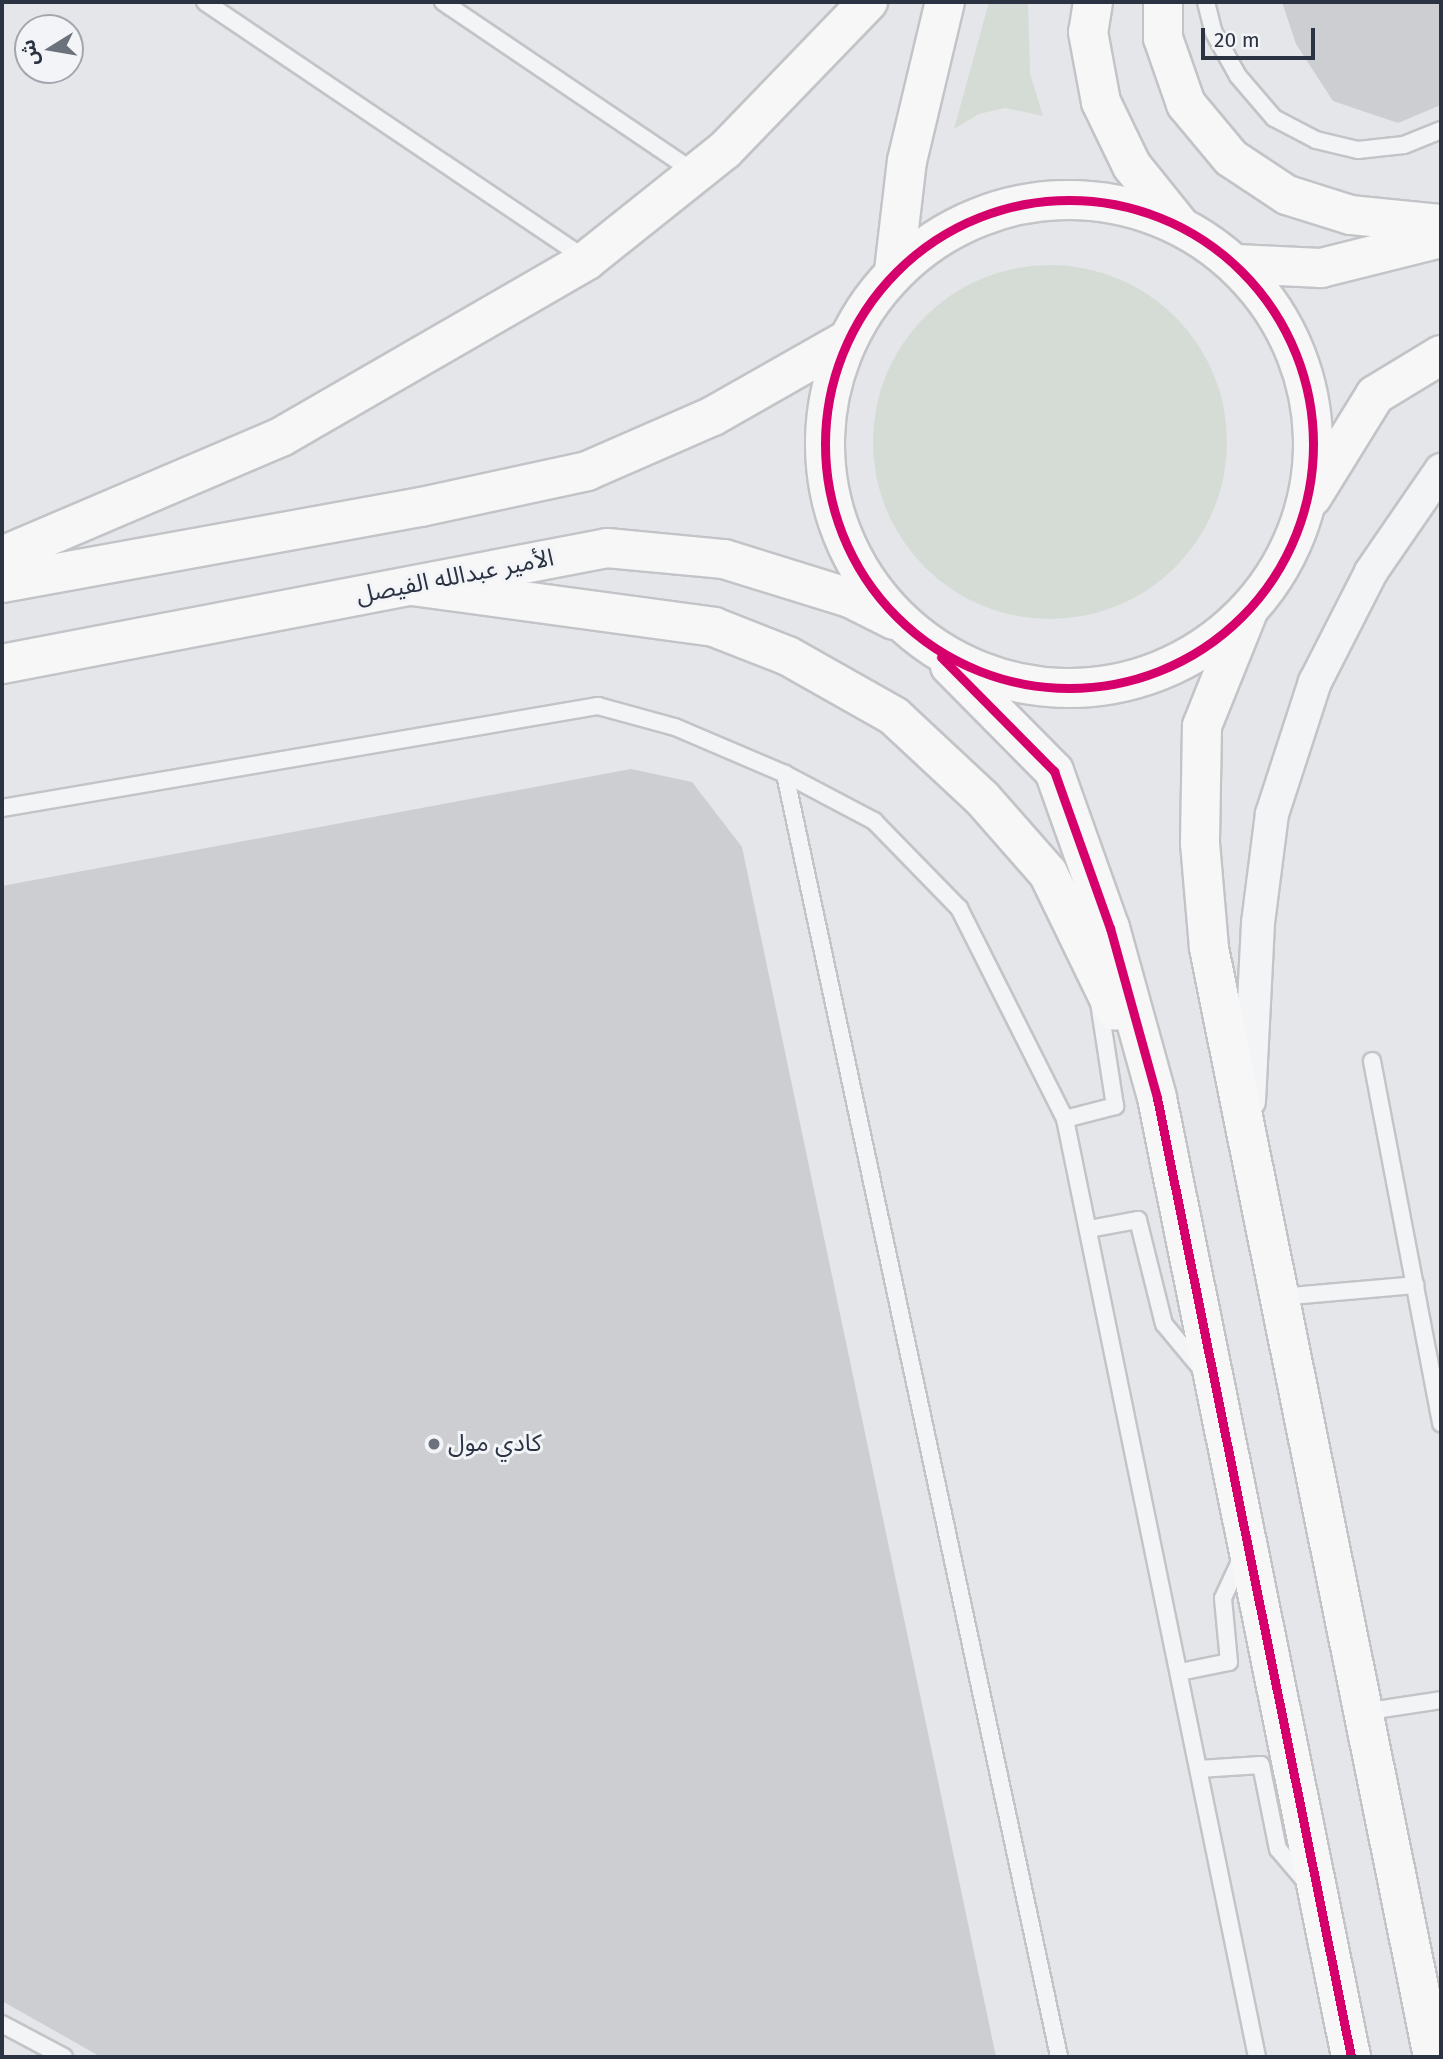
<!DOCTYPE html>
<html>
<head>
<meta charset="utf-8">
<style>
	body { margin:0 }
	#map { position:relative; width:1443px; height:2059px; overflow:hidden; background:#e4e6e9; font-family:"Fira Sans","Noto Sans Arabic",sans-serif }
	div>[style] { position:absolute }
	.green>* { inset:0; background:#d5dcd5 }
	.round { border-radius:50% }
	.building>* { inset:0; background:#ccced1 }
	.roads { filter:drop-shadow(2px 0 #c2c4c7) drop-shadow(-2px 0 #c2c4c7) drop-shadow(0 2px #c2c4c7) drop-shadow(0 -2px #c2c4c7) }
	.lane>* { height:16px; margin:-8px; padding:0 8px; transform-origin:8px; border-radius:8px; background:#f3f4f6 }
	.street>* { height:32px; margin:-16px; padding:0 16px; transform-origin:16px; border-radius:16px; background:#f3f4f6 }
	.secondary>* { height:38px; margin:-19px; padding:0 19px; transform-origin:19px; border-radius:19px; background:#f7f7f7 }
	.secondary>.ring { margin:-19px; padding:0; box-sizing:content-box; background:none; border:38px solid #f7f7f7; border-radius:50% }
	.cycleway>* { height:9px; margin:-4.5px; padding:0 4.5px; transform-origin:4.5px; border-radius:4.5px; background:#d6006c }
	.cycleway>.ring { margin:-4.5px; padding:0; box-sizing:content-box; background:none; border:9px solid #d6006c; border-radius:50% }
	.dots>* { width:19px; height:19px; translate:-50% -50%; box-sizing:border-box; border:4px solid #f2f4f8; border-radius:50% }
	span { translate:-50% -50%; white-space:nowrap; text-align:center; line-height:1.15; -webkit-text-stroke:6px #f2f4f8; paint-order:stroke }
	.street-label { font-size:24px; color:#2b3342 }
	.poi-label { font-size:24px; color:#2b3342 }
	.left { translate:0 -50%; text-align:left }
	.frame { position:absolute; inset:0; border:4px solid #2b3342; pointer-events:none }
	.north { position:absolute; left:14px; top:14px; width:70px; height:70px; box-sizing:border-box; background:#f2f4f8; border:2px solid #a2a7af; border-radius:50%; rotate:259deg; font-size:19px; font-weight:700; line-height:28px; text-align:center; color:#2b3342 }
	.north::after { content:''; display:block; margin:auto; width:24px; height:32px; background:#6c727c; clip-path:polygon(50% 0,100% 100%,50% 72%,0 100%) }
	.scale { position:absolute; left:1201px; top:28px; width:114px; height:32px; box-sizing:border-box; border:4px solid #2b3342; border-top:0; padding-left:9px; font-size:21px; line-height:24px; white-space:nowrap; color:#2b3342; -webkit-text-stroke:5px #f2f4f8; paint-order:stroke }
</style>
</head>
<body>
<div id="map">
	<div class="green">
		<div style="clip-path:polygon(989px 2px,1028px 2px,1030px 74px,1043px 116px,1005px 108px,979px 114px,954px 129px)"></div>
		<div class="round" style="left:873px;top:265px;width:354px;height:354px"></div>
	</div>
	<div class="building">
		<div style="clip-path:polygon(1282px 2px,1441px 2px,1441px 105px,1398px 123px,1333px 101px,1296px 44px)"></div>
		<div style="clip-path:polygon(631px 769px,692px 782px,742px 847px,996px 2057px,101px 2057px,2px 2001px,2px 886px)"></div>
	</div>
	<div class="roads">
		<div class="lane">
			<div style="left:205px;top:2px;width:460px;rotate:34deg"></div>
			<div style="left:443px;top:2px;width:305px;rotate:34.1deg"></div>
			<div style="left:1206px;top:2px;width:30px;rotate:76deg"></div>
			<div style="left:1213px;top:31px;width:51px;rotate:60.9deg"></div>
			<div style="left:1238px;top:76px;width:55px;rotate:49.4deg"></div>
			<div style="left:1274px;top:118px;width:47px;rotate:27.6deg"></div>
			<div style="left:1316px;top:140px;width:43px;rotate:13.4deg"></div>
			<div style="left:1358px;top:150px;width:46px;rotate:-6.2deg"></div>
			<div style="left:1404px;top:145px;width:40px;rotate:-22deg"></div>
			<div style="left:785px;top:774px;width:1312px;rotate:77.94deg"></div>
			<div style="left:2px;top:808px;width:605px;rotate:-9.71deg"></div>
			<div style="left:598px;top:706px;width:80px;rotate:15.3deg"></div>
			<div style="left:675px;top:727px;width:120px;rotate:23.1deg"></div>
			<div style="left:785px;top:774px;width:101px;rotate:27.8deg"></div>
			<div style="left:874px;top:821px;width:122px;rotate:45.7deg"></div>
			<div style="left:959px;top:908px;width:236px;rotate:63.3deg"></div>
			<div style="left:1065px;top:1119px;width:957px;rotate:78.43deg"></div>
			<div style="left:1372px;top:1061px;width:369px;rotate:79.2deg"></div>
			<div style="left:1065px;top:1119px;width:52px;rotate:-14.6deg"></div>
			<div style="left:1115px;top:1106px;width:104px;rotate:-98.8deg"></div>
			<div style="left:1089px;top:1229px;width:50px;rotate:-10.4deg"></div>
			<div style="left:1138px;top:1220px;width:107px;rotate:76deg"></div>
			<div style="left:1164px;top:1324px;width:61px;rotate:50.3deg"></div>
			<div style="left:1279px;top:1297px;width:137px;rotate:-5deg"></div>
			<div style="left:1180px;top:1672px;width:50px;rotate:-11.5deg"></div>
			<div style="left:1229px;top:1662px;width:64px;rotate:-95.4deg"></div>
			<div style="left:1223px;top:1598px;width:45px;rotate:-65.1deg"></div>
			<div style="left:1363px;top:1712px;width:79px;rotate:-8.7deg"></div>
			<div style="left:1199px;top:1769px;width:62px;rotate:-3.7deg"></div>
			<div style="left:1261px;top:1765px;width:86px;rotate:78.6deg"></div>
			<div style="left:1278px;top:1849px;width:43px;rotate:49.7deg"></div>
			<div style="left:2px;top:2024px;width:70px;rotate:28deg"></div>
		</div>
		<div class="street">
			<div style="left:1249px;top:1101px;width:178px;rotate:-87.1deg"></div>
			<div style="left:1258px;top:923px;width:110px;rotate:-82.7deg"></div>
			<div style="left:1272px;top:814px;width:139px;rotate:-72deg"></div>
			<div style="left:1315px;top:682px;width:123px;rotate:-63deg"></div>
			<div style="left:1371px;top:572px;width:124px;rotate:-55.5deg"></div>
		</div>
		<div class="secondary">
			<div style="left:1093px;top:2px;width:30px;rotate:99deg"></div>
			<div style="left:1088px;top:32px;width:71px;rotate:79.5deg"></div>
			<div style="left:1101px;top:102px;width:71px;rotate:64.2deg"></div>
			<div style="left:1132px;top:166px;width:73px;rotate:51.1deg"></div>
			<div style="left:1163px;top:2px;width:36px;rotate:90deg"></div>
			<div style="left:1163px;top:38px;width:70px;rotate:70.8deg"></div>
			<div style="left:1186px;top:104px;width:70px;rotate:50.2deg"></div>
			<div style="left:1231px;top:158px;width:67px;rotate:33.5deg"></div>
			<div style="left:1287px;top:195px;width:67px;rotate:17.4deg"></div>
			<div style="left:1351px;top:215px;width:90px;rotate:5.7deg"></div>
			<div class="ring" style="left:825px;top:200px;width:450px;height:450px"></div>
			<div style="left:1236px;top:264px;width:85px;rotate:2.7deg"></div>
			<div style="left:1321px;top:268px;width:124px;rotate:-14deg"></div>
			<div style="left:894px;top:271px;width:111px;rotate:-83.3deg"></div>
			<div style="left:907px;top:161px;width:163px;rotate:-76.6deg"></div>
			<div style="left:1312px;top:497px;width:120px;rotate:-58.3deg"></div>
			<div style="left:1375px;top:395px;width:77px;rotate:-31.2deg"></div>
			<div style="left:2px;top:556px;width:303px;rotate:-23.1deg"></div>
			<div style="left:281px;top:437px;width:354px;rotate:-30deg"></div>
			<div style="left:587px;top:260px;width:176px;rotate:-38.6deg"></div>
			<div style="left:725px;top:150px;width:206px;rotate:-46deg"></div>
			<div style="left:2px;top:583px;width:426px;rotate:-10.3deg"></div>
			<div style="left:421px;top:507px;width:170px;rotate:-12.2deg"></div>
			<div style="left:587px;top:471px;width:137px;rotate:-23.6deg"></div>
			<div style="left:713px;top:416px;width:154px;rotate:-29.6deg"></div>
			<div style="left:412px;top:586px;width:305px;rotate:7.7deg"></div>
			<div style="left:714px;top:627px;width:79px;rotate:21.4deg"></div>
			<div style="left:788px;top:656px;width:122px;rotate:29.5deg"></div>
			<div style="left:894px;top:716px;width:120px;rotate:43deg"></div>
			<div style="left:982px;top:798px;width:100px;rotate:48.7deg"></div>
			<div style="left:1048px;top:873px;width:153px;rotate:64.1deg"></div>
			<div style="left:1247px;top:614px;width:121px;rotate:111.9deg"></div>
			<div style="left:1202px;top:726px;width:117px;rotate:91deg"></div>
			<div style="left:1200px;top:843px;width:105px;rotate:85.1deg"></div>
			<div style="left:1209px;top:948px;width:1131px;rotate:78.58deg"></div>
			<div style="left:2px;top:664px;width:616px;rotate:-10.85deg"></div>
			<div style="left:607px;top:548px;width:118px;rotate:5.4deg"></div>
			<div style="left:724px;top:559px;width:132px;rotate:17.2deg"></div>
			<div style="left:850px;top:598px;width:49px;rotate:26.6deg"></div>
			<div style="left:950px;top:666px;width:148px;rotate:45.3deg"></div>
			<div style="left:1054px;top:771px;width:167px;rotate:70.4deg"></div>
			<div style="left:1110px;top:928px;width:176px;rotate:74.5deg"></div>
			<div style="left:1157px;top:1098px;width:978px;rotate:78.56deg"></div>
		</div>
	</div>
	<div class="cycleway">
		<div class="ring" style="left:825px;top:200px;width:479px;height:479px"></div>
		<div style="left:941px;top:657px;width:161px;rotate:45.3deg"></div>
		<div style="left:1054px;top:771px;width:167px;rotate:70.4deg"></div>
		<div style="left:1110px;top:928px;width:176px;rotate:74.5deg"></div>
		<div style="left:1157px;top:1098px;width:978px;rotate:78.56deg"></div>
	</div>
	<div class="dots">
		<div style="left:434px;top:1444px;background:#6c727c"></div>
	</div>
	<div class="street-label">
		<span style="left:455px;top:577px;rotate:-11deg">الأمير عبدالله الفيصل</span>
	</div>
	<div class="poi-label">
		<span class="left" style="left:448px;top:1444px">كادي مول</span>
	</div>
	<div class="frame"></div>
	<div class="north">ش</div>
	<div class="scale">20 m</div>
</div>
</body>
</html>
